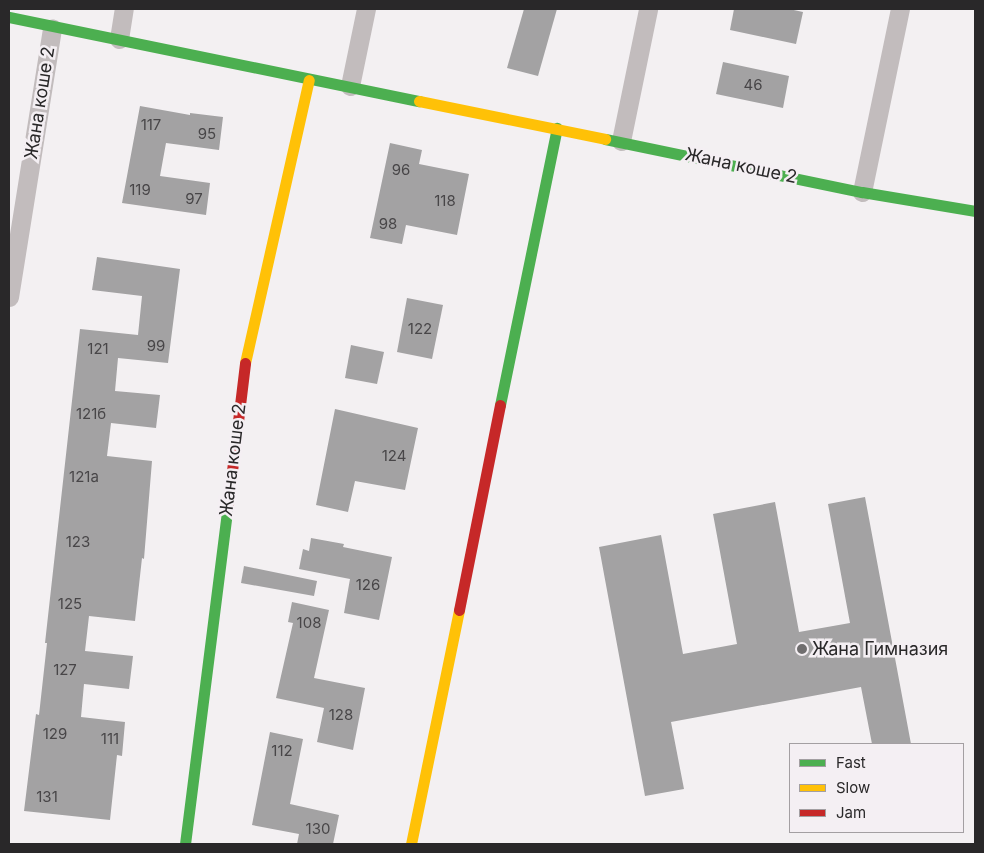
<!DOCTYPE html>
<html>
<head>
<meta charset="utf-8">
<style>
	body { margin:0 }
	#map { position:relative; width:984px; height:853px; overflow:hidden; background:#f3f0f2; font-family:Inter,sans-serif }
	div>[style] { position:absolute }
	.building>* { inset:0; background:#a3a2a3 }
	.street>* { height:19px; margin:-9.5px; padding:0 9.5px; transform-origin:9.5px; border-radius:9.5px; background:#c2bcbd }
	.fast>* { height:11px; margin:-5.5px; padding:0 5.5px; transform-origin:5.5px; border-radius:5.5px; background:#4caf50 }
	.slow>* { height:11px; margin:-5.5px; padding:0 5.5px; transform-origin:5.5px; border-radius:5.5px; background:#ffc107 }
	.jam>* { height:11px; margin:-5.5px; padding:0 5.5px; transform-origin:5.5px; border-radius:5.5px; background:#c62828 }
	.dots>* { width:14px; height:14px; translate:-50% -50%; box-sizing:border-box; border:2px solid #f4eff3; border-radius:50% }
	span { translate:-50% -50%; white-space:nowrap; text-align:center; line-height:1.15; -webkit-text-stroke:5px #f4eff3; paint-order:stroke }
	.number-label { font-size:15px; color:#484648 }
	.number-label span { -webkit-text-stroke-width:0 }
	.street-label { font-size:18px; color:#292829 }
	.poi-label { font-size:18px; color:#292829 }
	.left { translate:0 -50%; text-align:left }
	.frame { position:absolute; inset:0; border:10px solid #292829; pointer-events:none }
	.legend { position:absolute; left:789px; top:743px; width:175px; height:90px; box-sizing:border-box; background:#f4eff3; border:1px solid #a39fa2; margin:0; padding:6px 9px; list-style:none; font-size:15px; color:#292829 }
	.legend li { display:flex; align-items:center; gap:10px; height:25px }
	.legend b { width:25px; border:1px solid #a39fa2 }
</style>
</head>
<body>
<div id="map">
	<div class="building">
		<div style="clip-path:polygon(524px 9px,557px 9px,538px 76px,507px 68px)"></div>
		<div style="clip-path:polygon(734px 9px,789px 9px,803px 12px,796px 44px,730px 30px)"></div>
		<div style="clip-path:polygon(723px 62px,789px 76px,783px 108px,716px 94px)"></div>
		<div style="clip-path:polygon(140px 106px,190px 115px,190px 113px,223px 117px,219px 150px,166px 143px,160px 176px,210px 183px,206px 215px,122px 203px)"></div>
		<div style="clip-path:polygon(390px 143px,422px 150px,419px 164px,469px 174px,457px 235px,406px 225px,402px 244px,370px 238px)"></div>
		<div style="clip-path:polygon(97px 257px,180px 269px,168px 363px,118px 358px,115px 391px,160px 395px,156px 428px,111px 423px,107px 456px,152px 461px,144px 559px,142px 558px,135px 621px,89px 616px,85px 651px,133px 656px,129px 689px,84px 684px,81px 717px,125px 722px,122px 756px,117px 755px,110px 820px,24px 811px,36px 714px,39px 715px,47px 643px,45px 643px,80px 329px,138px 335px,142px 296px,92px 290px)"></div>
		<div style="clip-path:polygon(407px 298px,443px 305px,432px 359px,397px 352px)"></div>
		<div style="clip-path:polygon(351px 345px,384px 352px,377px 384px,345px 378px)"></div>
		<div style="clip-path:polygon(335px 409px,418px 428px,405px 490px,355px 481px,348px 512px,316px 505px)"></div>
		<div style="clip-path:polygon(865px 497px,911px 744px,872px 744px,861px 687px,671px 722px,684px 789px,645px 796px,599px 547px,661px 535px,683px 654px,737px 644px,713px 514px,775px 502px,799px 632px,850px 623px,828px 504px)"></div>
		<div style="clip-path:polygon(311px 538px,344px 544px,343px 547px,392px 557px,379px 620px,344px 613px,350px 579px,299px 569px,303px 549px,309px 551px)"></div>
		<div style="clip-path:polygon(244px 566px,317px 581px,314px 596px,241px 583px)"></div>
		<div style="clip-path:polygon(292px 602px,329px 610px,314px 678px,365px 688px,353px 750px,317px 742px,324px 708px,276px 698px,293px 623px,288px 622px)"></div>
		<div style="clip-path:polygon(270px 732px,303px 739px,290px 804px,339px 815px,333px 844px,297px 844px,299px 834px,252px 825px)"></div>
	</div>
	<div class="street">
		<div style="left:119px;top:39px;width:30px;rotate:-81deg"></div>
		<div style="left:350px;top:86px;width:79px;rotate:-78.3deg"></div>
		<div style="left:621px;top:141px;width:135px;rotate:-78.4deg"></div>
		<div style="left:862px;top:192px;width:187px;rotate:-78.3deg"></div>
		<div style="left:9px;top:297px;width:272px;rotate:-80.9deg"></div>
	</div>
	<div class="fast">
		<div style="left:9px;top:17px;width:419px;rotate:11.6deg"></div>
		<div style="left:605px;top:139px;width:262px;rotate:11.7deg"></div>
		<div style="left:862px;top:192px;width:115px;rotate:9.5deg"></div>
		<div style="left:500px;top:405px;width:283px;rotate:-78.4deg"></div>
		<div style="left:185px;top:844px;width:343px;rotate:-82.8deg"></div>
	</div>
	<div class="slow">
		<div style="left:419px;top:101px;width:190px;rotate:11.5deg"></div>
		<div style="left:245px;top:363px;width:290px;rotate:-77.3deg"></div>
		<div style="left:411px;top:844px;width:239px;rotate:-78.4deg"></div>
	</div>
	<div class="jam">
		<div style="left:228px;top:504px;width:142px;rotate:-83.1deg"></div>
		<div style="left:459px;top:610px;width:209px;rotate:-78.7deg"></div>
	</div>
	<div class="dots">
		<div style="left:802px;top:649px;background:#706e6f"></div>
	</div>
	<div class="number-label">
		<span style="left:753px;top:85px">46</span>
		<span style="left:151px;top:125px">117</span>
		<span style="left:207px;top:134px">95</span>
		<span style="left:401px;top:170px">96</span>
		<span style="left:140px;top:190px">119</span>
		<span style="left:194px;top:199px">97</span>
		<span style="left:445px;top:201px">118</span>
		<span style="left:388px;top:224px">98</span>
		<span style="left:420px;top:329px">122</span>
		<span style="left:156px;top:346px">99</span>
		<span style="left:98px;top:349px">121</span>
		<span style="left:91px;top:414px">121б</span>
		<span style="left:394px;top:456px">124</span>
		<span style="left:84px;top:477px">121а</span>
		<span style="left:78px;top:542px">123</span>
		<span style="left:368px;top:585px">126</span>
		<span style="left:70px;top:604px">125</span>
		<span style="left:309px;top:623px">108</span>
		<span style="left:65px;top:670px">127</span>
		<span style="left:341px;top:715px">128</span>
		<span style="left:55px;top:734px">129</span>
		<span style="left:110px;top:739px">111</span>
		<span style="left:282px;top:751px">112</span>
		<span style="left:47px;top:797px">131</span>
		<span style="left:318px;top:829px">130</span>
	</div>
	<div class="street-label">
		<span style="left:40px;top:103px;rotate:-81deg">Жана коше 2</span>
		<span style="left:741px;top:166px;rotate:12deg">Жана коше 2</span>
		<span style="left:233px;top:460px;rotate:-83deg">Жана коше 2</span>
	</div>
	<div class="poi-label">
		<span class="left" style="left:812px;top:649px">Жана Гимназия</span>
	</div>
	<div class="frame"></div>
	<ul class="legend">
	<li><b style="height:6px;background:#4caf50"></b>Fast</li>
	<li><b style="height:6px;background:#ffc107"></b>Slow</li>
	<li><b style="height:6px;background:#c62828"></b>Jam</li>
	</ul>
</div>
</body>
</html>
